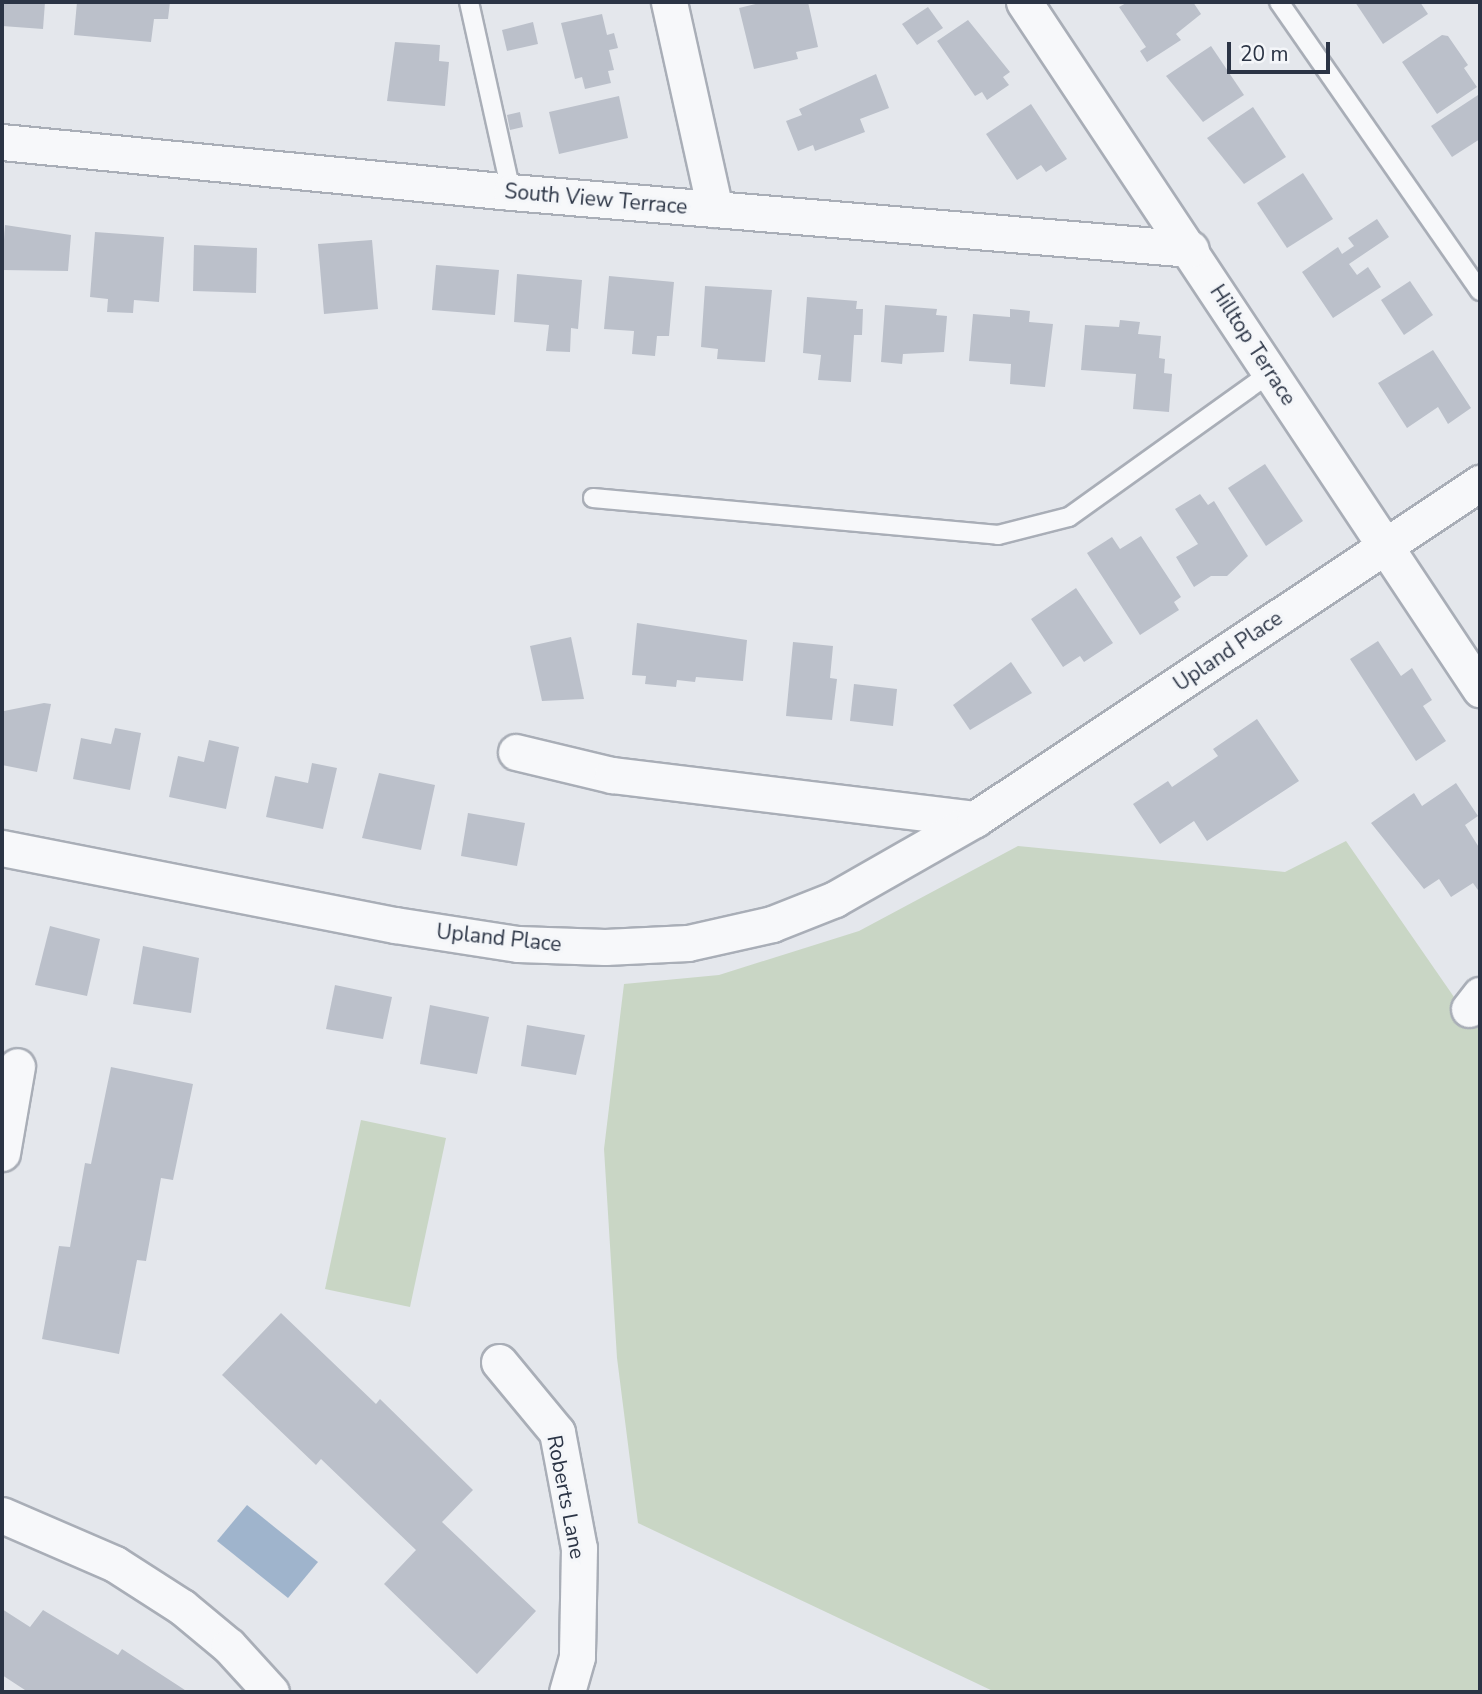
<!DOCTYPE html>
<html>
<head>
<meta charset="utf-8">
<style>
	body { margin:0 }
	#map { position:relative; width:1482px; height:1694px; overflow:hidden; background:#e4e7ec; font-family:"Nunito Sans",sans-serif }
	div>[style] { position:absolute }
	.green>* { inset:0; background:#c9d6c5 }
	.water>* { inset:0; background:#9fb4cc }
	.building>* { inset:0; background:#bbc0ca }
	.roads { filter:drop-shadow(2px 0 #a9aeb7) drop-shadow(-2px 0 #a9aeb7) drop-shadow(0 2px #a9aeb7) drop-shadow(0 -2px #a9aeb7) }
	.service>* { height:18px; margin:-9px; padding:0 9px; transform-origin:9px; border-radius:9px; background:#f7f8fa }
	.minor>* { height:35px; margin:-17.5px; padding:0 17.5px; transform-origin:17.5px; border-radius:17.5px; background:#f7f8fa }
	span { translate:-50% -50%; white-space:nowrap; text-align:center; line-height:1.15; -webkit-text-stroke:6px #f4f6f9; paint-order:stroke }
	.street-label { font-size:21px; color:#2b3445 }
	.frame { position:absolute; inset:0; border:4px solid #2b3445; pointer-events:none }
	.scale { position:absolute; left:1227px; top:42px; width:103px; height:32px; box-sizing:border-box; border:4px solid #2b3445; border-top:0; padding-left:9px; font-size:21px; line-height:24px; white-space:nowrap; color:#2b3445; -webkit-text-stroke:5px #f4f6f9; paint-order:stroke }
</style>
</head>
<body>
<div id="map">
	<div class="green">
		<div style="clip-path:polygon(1346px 841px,1454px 997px,1480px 1018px,1480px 1692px,995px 1692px,638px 1523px,617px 1358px,604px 1149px,624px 984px,719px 975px,859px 931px,1018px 846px,1285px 872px)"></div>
		<div style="clip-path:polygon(361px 1120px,446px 1138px,410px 1307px,325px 1289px)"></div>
	</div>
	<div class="water">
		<div style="clip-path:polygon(247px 1505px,318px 1562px,288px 1598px,217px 1541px)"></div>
	</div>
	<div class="building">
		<div style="clip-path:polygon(2px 2px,45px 2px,43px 29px,2px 26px)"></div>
		<div style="clip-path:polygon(77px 2px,170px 2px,168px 19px,154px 19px,151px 42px,74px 35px)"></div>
		<div style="clip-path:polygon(764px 2px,808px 2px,818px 47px,796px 52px,798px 59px,754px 69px,739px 8px)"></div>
		<div style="clip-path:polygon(1128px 2px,1193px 2px,1201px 14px,1176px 34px,1181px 40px,1147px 62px,1140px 51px,1146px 47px,1119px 7px)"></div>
		<div style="clip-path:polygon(1355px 2px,1420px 2px,1428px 14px,1383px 44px)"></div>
		<div style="clip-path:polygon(928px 7px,943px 28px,917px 45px,902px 24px)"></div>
		<div style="clip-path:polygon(602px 14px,607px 35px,614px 33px,618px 48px,609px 50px,614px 70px,608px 71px,611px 83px,585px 89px,582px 77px,575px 79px,561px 23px)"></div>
		<div style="clip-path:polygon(968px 20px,1010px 72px,1003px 77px,1009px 85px,987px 100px,982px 92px,975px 96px,937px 41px)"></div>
		<div style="clip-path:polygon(533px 22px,538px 44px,507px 51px,502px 30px)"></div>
		<div style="clip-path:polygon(1442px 35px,1448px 36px,1468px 65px,1464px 68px,1477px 87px,1437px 114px,1402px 62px)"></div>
		<div style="clip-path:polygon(395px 42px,440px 45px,439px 61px,449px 62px,445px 106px,387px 101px)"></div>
		<div style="clip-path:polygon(1211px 46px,1244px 95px,1203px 122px,1166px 76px)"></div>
		<div style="clip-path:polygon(876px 74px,889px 108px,860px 119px,865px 132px,815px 151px,813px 145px,798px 151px,786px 121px,802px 115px,799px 109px)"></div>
		<div style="clip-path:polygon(1478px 95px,1480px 139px,1452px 157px,1431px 126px)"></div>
		<div style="clip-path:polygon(619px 96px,628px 138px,559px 154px,549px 112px)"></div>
		<div style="clip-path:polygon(1031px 104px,1067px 159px,1046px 172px,1041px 165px,1017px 180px,986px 134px)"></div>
		<div style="clip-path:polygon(1253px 107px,1286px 157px,1244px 184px,1207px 138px)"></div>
		<div style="clip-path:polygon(520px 112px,523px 127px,510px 130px,507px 115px)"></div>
		<div style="clip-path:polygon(1303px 173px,1333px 219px,1287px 248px,1257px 203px)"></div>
		<div style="clip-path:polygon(1377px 219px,1389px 237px,1349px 264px,1357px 275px,1368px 267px,1381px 287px,1333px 318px,1302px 272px,1338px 247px,1342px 254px,1354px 246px,1348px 238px)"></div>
		<div style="clip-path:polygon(5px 225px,71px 235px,68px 271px,2px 270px)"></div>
		<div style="clip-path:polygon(95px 232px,164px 237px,159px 302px,134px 300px,133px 313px,107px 312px,108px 299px,90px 297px)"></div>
		<div style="clip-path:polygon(372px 240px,378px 309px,324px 314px,318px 244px)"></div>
		<div style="clip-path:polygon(194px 245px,257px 248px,256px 293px,193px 291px)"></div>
		<div style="clip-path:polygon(436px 265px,499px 270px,495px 315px,432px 310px)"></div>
		<div style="clip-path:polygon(517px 274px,582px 280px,578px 329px,571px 328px,570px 352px,546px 351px,549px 325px,514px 322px)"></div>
		<div style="clip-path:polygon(609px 276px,674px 282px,669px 336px,657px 336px,655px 356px,632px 354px,634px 331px,604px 329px)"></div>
		<div style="clip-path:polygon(1410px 281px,1433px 315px,1404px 335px,1381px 300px)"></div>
		<div style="clip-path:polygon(705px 286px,772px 290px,765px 362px,717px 359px,718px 349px,701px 347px)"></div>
		<div style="clip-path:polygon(807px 297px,857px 301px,856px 309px,863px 309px,862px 335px,854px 335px,851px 382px,818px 380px,821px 355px,803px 353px)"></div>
		<div style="clip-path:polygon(885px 305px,937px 309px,936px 315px,947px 316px,944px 352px,903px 354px,902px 364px,881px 362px)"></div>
		<div style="clip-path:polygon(1010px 309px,1030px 311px,1029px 322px,1053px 324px,1045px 387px,1010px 384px,1011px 364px,969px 361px,973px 314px,1010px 317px)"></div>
		<div style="clip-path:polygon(1120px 320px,1140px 322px,1138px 334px,1161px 336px,1159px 358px,1165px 359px,1164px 373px,1172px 374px,1169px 412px,1133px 409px,1136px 374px,1081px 370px,1085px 325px,1119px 327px)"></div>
		<div style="clip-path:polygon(1433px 350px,1471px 408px,1448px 424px,1438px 407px,1407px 428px,1378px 383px)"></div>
		<div style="clip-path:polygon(1265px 464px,1303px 521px,1266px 546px,1228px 488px)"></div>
		<div style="clip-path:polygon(1200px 494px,1208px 505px,1214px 501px,1248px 556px,1227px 576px,1211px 576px,1194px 587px,1176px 557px,1198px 544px,1175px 509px)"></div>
		<div style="clip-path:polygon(1141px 536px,1181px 597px,1174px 602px,1179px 610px,1140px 635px,1087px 553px,1112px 537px,1120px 549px)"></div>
		<div style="clip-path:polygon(1076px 588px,1113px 643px,1084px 662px,1080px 656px,1063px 667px,1031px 619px)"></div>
		<div style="clip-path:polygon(637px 623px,747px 640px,743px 681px,696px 677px,695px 682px,677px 680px,676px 687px,645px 684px,646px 676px,632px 675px)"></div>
		<div style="clip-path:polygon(571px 637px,584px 699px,542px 701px,530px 646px)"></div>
		<div style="clip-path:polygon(1378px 641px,1401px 676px,1412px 668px,1432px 700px,1423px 706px,1446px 741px,1416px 761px,1350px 659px)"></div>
		<div style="clip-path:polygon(793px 642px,833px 646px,830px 678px,837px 679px,832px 720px,786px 716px)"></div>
		<div style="clip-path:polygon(1011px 662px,1032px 693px,970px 730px,953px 705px)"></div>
		<div style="clip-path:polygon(854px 684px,897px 689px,893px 726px,850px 721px)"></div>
		<div style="clip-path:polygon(44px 703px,51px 704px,37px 772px,2px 765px,4px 711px)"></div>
		<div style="clip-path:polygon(1257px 719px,1299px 781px,1207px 841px,1194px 821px,1160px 844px,1133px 804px,1168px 781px,1172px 787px,1218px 756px,1213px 749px)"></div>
		<div style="clip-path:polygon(115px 728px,141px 733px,130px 790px,73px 779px,81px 738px,111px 744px)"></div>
		<div style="clip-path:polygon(209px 740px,239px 747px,226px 809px,169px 797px,178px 756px,204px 762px)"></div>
		<div style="clip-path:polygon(312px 763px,337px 768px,323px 829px,266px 817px,275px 776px,308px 783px)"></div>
		<div style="clip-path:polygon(379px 773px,435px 785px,421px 850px,362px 838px)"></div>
		<div style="clip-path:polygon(1456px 783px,1478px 816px,1465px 825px,1480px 849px,1480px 893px,1473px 883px,1451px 897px,1439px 879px,1424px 889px,1371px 823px,1414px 793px,1422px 806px)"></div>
		<div style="clip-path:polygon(468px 813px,525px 823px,517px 866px,461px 856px)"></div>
		<div style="clip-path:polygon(50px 926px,100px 939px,87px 996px,35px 985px)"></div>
		<div style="clip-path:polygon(143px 946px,199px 958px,191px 1013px,133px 1004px)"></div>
		<div style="clip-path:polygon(335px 985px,392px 997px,383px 1039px,326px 1029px)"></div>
		<div style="clip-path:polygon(430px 1005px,489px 1017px,477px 1074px,420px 1064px)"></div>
		<div style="clip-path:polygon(527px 1025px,585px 1035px,576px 1075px,521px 1066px)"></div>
		<div style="clip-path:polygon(111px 1067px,193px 1084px,173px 1180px,161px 1178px,146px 1261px,137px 1260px,119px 1354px,42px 1339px,59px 1246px,70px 1247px,85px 1163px,91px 1164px)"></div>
		<div style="clip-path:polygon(281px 1313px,376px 1404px,380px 1399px,473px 1490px,442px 1522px,536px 1611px,477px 1674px,384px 1584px,416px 1550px,321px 1459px,316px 1465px,222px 1375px)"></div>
		<div style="clip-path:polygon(2px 1609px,30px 1627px,43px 1610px,118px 1655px,122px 1649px,188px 1692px,28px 1692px,2px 1675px)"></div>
	</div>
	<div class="roads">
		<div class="service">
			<div style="left:469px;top:2px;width:195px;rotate:77.5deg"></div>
			<div style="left:1279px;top:2px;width:352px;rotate:55.2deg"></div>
			<div style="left:593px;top:498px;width:407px;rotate:5.2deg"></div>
			<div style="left:998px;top:535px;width:73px;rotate:-14.2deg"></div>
			<div style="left:1069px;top:517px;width:247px;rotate:-35.6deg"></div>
		</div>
		<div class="minor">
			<div style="left:669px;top:2px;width:212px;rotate:77.5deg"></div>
			<div style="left:1024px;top:2px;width:825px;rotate:56.43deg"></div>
			<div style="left:2px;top:142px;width:511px;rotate:5.61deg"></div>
			<div style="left:511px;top:192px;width:682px;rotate:4.79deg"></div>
			<div style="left:516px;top:752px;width:99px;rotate:13.5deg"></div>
			<div style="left:612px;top:775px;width:366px;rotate:6.9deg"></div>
			<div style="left:2px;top:848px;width:400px;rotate:11.1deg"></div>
			<div style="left:395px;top:925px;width:124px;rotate:8.8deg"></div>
			<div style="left:518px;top:944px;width:87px;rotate:2deg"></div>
			<div style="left:605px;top:947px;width:83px;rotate:-2.8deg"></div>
			<div style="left:688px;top:943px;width:86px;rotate:-12.7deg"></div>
			<div style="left:772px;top:924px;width:68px;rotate:-21.6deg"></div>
			<div style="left:835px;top:899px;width:161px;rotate:-29.7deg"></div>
			<div style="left:975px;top:819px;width:607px;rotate:-33.64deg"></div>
			<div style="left:1469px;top:1009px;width:18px;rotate:-52deg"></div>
			<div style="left:2px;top:1153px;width:88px;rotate:-80.2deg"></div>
			<div style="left:499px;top:1362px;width:91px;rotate:50.4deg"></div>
			<div style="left:557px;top:1432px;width:118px;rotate:79.3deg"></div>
			<div style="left:579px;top:1548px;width:109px;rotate:91.1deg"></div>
			<div style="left:577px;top:1657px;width:36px;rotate:106deg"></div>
			<div style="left:2px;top:1515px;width:123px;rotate:23.4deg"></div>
			<div style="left:115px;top:1564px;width:80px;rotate:32.7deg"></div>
			<div style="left:182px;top:1607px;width:61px;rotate:39.7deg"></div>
			<div style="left:229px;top:1646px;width:62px;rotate:47.6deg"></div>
		</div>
	</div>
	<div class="street-label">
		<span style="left:596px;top:199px;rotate:5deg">South View Terrace</span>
		<span style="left:1253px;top:345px;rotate:57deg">Hilltop Terrace</span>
		<span style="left:1228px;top:651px;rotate:-34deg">Upland Place</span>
		<span style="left:499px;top:938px;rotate:6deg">Upland Place</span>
		<span style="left:566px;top:1497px;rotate:79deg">Roberts Lane</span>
	</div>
	<div class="frame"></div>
	<div class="scale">20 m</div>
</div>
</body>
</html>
